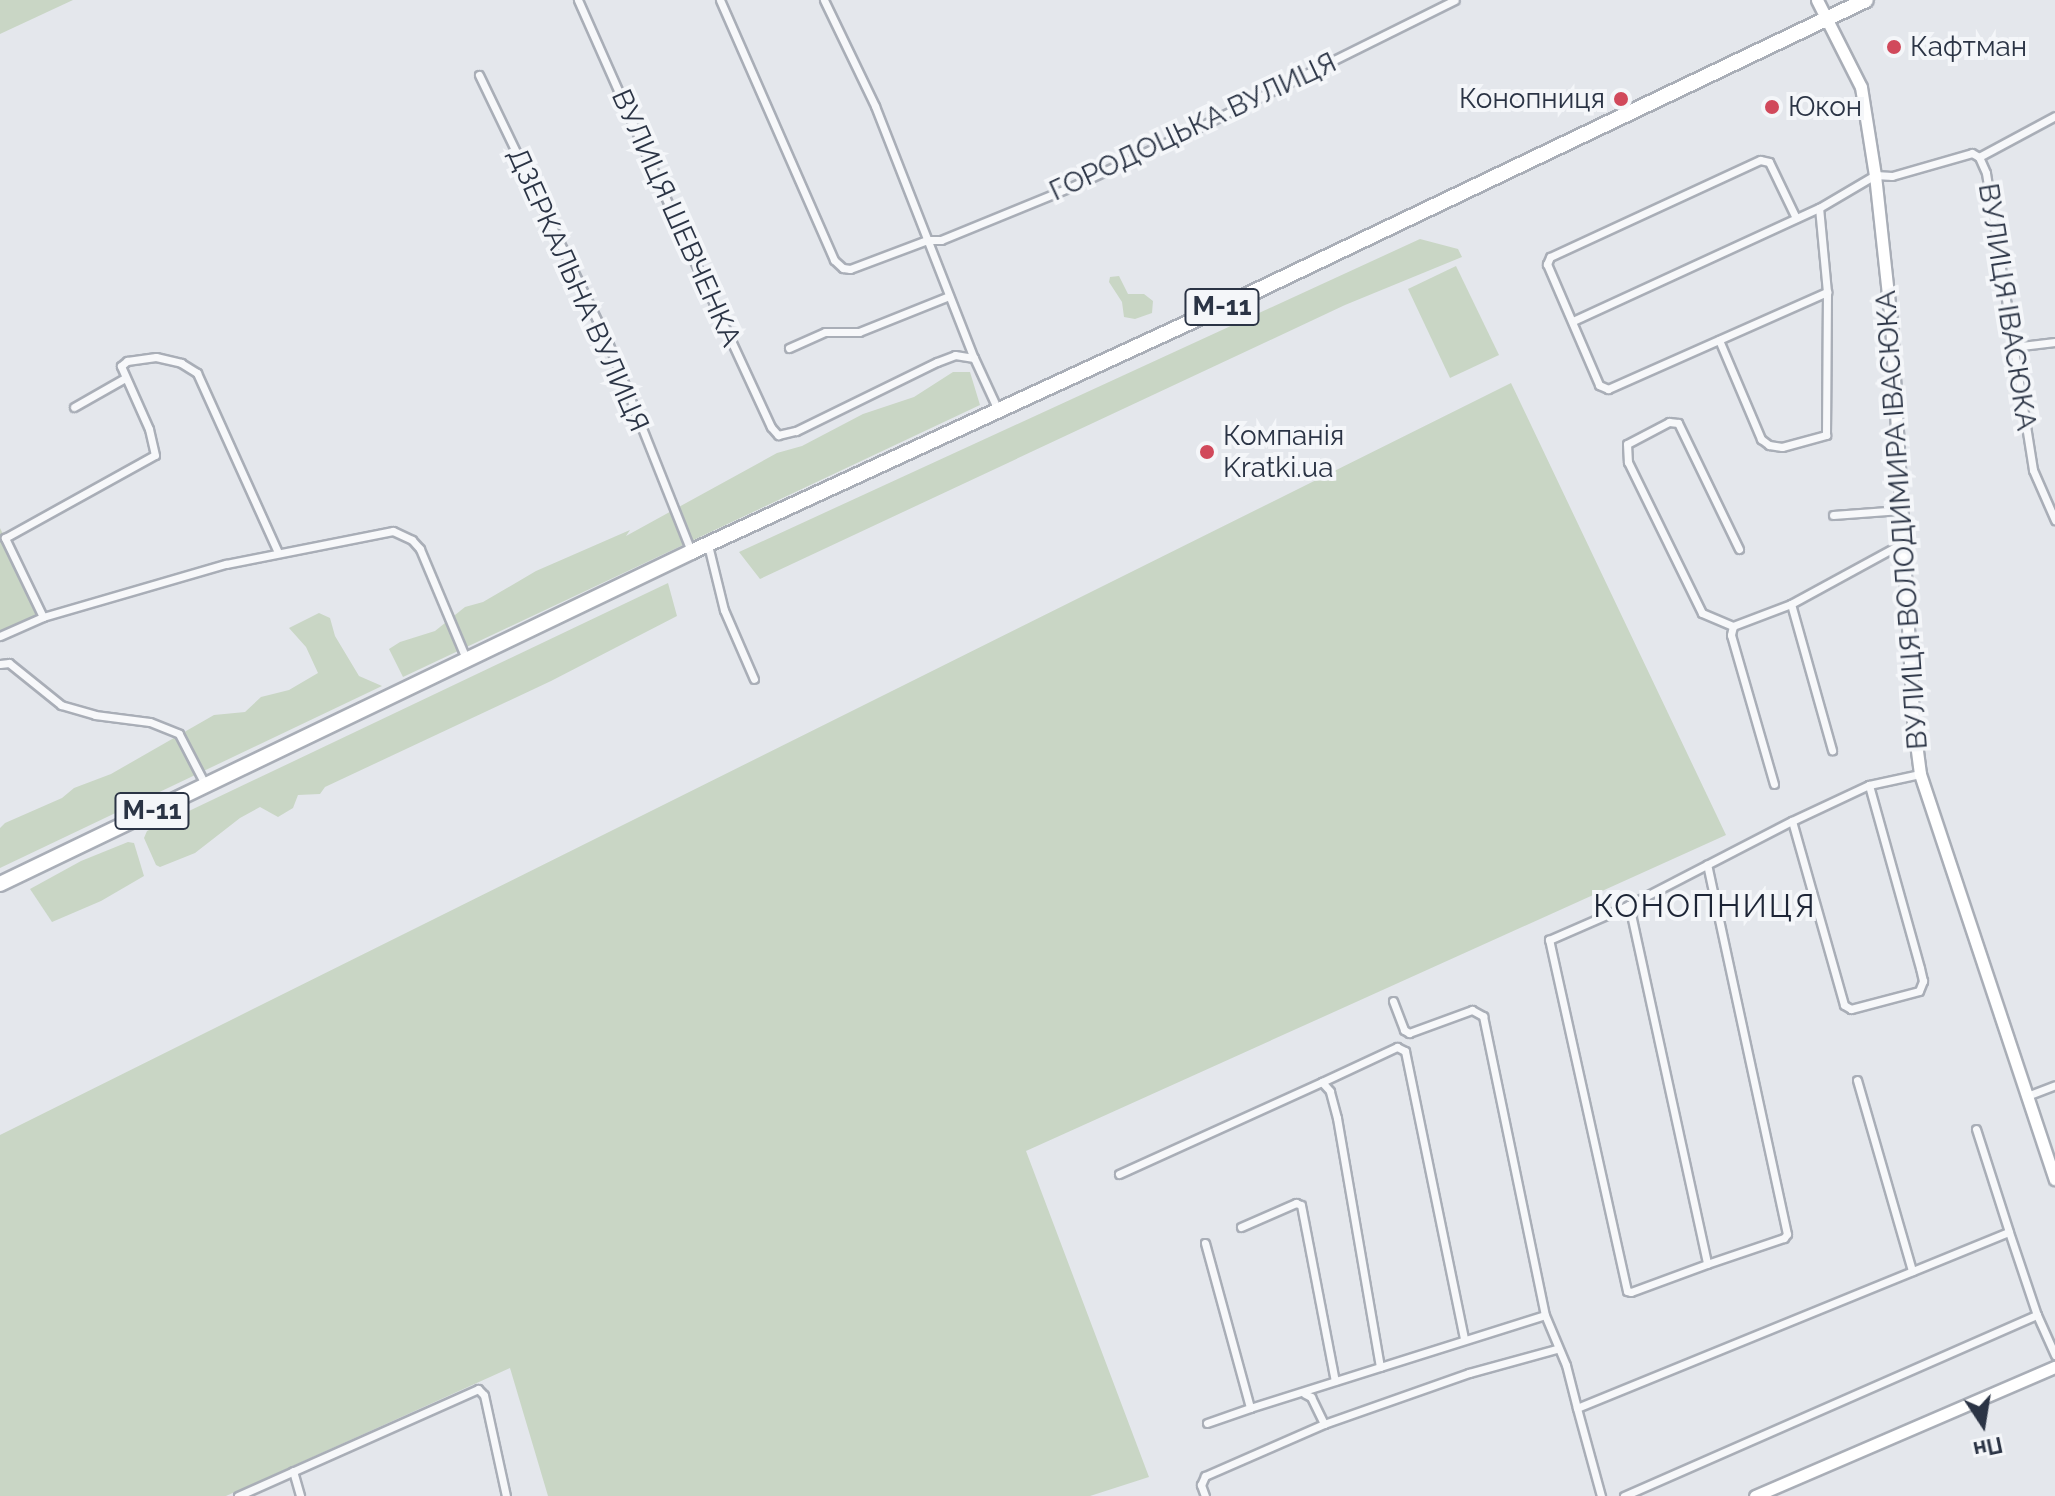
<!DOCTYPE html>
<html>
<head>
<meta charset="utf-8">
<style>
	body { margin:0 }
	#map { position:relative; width:2055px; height:1496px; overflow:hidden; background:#e4e7ec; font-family:Raleway,sans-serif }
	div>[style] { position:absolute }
	.green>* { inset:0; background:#c9d6c5 }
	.roads { filter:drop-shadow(2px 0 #a9aeb7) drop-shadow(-2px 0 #a9aeb7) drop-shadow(0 2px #a9aeb7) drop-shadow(0 -2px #a9aeb7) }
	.street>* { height:7px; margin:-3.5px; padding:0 3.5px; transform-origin:3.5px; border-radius:3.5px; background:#f7f8fa }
	.secondary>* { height:11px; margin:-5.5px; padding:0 5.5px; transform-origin:5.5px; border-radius:5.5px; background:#fff }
	.highway>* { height:14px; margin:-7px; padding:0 7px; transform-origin:7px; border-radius:7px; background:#fff }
	.dots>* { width:22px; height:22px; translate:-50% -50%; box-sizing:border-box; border:4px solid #f4f6f9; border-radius:50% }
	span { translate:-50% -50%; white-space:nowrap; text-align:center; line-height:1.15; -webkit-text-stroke:8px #f4f6f9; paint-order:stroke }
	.shield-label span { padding:2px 6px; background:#f4f6f9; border:2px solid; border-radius:6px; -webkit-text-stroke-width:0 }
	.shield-label { font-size:26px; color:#2b3445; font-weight:700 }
	.poi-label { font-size:28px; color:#2b3445 }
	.left { translate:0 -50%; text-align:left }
	.right { translate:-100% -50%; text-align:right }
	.street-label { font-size:28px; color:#2b3445 }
	.quarter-label { font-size:32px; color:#1d2536; letter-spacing:2px }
	.north { position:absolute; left:1943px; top:1384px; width:80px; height:80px; -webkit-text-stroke:6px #f4f6f9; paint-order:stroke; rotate:168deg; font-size:22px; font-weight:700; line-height:32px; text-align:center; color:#2b3445 }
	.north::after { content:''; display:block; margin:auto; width:28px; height:36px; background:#2b3445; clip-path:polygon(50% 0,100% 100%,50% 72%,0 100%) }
</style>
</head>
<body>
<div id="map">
	<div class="green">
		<div style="clip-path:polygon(0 0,73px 0,0 34px)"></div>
		<div style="clip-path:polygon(1420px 239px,1458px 249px,1462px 257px,1345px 305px,760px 579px,739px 552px)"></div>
		<div style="clip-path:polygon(1456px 266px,1499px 355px,1450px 378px,1408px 289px)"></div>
		<div style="clip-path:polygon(1119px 276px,1128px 294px,1144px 294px,1153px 301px,1152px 313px,1135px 319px,1124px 317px,1122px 302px,1109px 282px,1110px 277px)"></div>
		<div style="clip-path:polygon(953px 372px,970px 372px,980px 405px,403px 677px,389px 649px,400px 642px,435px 631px,465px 607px,483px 602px,536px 571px,630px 530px,626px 536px,777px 453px,802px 446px,863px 414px,914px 397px)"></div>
		<div style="clip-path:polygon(1511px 383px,1726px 835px,1026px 1151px,1149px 1477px,1090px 1496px,548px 1496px,510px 1368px,226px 1496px,0 1496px,0 1135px)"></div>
		<div style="clip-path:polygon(0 528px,43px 617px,0 636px)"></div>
		<div style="clip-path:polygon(668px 583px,677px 616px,551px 681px,325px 787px,320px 794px,298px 795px,293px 808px,278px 817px,260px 807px,240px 818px,195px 853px,160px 867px,156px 865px,144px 838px,147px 831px)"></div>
		<div style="clip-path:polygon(319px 613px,330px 618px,335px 636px,359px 676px,382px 686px,0 868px,0 828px,5px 823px,62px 798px,74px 788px,111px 774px,214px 715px,245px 712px,261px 697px,289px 690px,318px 673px,306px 647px,289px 628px)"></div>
		<div style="clip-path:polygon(128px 842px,134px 843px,144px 876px,101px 901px,52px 922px,30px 889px,81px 861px)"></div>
	</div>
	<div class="roads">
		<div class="street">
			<div style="left:578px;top:0;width:249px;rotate:66.1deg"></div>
			<div style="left:679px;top:228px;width:219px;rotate:65.2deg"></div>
			<div style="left:771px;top:427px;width:11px;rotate:49deg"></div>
			<div style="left:778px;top:435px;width:18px;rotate:-13deg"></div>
			<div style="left:796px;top:431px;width:157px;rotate:-26.1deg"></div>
			<div style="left:937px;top:362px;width:19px;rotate:-21deg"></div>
			<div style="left:955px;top:355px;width:19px;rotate:9deg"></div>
			<div style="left:720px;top:0;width:284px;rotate:66.3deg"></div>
			<div style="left:834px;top:260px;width:12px;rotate:42deg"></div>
			<div style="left:843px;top:268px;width:7px;rotate:8deg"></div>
			<div style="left:850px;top:269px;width:82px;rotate:-20.6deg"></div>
			<div style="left:927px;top:240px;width:14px"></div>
			<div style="left:941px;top:240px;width:140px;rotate:-22.2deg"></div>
			<div style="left:1071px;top:187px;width:135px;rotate:-25deg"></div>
			<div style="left:1193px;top:130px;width:292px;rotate:-26.4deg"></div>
			<div style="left:824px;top:0;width:118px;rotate:64.3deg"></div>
			<div style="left:875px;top:106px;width:271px;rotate:68.6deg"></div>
			<div style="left:974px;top:358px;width:57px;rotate:65.2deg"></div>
			<div style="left:479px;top:75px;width:300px;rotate:64.3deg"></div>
			<div style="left:609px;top:345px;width:222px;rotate:68.3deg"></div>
			<div style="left:1979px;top:157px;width:86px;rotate:-28.3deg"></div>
			<div style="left:1796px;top:218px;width:62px;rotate:-115.7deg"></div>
			<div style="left:1769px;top:162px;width:9px;rotate:-167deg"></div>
			<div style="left:1760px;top:160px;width:231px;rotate:155.2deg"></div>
			<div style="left:1550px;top:257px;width:8px;rotate:113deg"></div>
			<div style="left:1547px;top:264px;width:132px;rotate:66.7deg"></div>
			<div style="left:1599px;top:385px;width:10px;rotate:24deg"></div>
			<div style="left:1608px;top:389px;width:240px;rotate:-23.9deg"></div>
			<div style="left:1573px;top:321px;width:271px;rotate:-24.7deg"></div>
			<div style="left:1819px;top:208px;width:65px;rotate:-30.5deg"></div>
			<div style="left:1875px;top:175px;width:17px;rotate:3deg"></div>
			<div style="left:1892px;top:176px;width:83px;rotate:-16deg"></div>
			<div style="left:1972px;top:153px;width:8px;rotate:30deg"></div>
			<div style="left:1979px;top:157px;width:17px;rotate:66deg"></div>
			<div style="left:1986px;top:173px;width:301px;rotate:81deg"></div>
			<div style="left:2033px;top:470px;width:55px;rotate:66.3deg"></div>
			<div style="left:1719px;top:340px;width:108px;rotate:67deg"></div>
			<div style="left:1761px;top:439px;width:10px;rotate:37deg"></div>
			<div style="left:1769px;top:445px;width:13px;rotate:9deg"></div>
			<div style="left:1782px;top:447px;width:46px;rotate:-15.3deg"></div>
			<div style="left:1826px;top:435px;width:143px;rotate:-89.6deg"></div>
			<div style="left:1827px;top:292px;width:84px;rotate:-95.4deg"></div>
			<div style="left:2013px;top:347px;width:42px;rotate:-6.8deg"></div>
			<div style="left:789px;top:348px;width:39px;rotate:-24deg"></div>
			<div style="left:825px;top:332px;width:34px"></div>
			<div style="left:859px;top:332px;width:97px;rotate:-21.8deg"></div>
			<div style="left:74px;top:407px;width:59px;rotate:-29.6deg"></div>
			<div style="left:1833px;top:515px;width:68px;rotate:-4.2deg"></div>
			<div style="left:708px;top:545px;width:67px;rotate:76.2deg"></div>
			<div style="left:724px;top:610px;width:75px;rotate:66.5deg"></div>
			<div style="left:1739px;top:549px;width:140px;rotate:-115.8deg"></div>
			<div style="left:1678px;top:423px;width:9px;rotate:-174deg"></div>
			<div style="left:1669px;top:422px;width:47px;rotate:152.4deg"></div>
			<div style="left:1627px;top:444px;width:18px;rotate:87deg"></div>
			<div style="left:1628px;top:462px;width:168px;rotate:63.9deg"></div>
			<div style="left:1702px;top:613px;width:34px;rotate:23deg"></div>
			<div style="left:1733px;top:626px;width:62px;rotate:-20.8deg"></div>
			<div style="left:1791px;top:604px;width:128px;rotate:-28.6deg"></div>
			<div style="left:1791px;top:604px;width:152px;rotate:74.3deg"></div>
			<div style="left:43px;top:617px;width:191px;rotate:-16.2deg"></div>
			<div style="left:226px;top:564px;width:170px;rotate:-11.2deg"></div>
			<div style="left:393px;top:531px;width:21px;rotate:25deg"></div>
			<div style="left:412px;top:540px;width:12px;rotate:48deg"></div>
			<div style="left:420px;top:549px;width:121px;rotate:67.2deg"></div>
			<div style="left:1733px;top:626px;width:9px;rotate:103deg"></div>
			<div style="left:1731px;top:635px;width:155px;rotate:73.9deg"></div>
			<div style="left:0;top:636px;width:47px;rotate:-23.8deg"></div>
			<div style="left:43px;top:617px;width:88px;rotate:-115.7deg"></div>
			<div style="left:5px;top:538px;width:171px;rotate:-29deg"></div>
			<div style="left:155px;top:455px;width:27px;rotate:-103deg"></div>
			<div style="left:149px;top:429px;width:69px;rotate:-114deg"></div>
			<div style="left:121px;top:366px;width:8px;rotate:-40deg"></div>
			<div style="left:127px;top:361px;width:29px;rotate:-8deg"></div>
			<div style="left:156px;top:357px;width:26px;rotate:13deg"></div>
			<div style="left:181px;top:363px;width:19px;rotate:32deg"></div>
			<div style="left:197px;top:373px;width:196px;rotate:65.7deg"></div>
			<div style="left:0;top:664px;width:9px;rotate:-6deg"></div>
			<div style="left:9px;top:663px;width:67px;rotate:38.9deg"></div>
			<div style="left:61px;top:705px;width:35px;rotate:16deg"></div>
			<div style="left:95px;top:715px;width:55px;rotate:7.3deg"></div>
			<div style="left:150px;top:722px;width:31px;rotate:22deg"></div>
			<div style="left:179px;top:734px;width:59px;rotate:62.6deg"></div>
			<div style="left:1792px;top:821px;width:191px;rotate:74.2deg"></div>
			<div style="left:1844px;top:1005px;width:8px;rotate:30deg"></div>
			<div style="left:1851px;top:1009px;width:70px;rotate:-14.8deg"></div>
			<div style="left:1919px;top:991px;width:11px;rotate:-68deg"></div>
			<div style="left:1923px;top:981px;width:13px;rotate:-103deg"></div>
			<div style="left:1920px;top:968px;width:190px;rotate:-105.6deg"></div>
			<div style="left:1629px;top:905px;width:367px;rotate:77.7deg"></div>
			<div style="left:1707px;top:1264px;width:81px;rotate:-18.7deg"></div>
			<div style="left:1784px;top:1238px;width:5px;rotate:-53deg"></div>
			<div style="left:1787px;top:1234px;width:378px;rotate:-102.2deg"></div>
			<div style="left:1393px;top:1001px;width:31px;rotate:69deg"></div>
			<div style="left:1404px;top:1030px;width:6px;rotate:31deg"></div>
			<div style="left:1409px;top:1033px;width:67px;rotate:-20.1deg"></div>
			<div style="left:1472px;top:1010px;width:13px;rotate:29deg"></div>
			<div style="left:1483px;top:1016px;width:305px;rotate:78.3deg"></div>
			<div style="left:1545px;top:1315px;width:54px;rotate:67.2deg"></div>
			<div style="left:1566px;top:1365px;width:44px;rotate:75.7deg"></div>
			<div style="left:1857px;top:1080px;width:199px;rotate:73.9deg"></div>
			<div style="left:2027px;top:1096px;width:30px;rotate:-21deg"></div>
			<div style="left:1976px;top:1129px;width:108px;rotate:72.2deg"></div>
			<div style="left:1119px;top:1174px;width:223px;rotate:-24.4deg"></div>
			<div style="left:1241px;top:1227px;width:60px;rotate:-23.6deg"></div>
			<div style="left:1296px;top:1203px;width:5px;rotate:22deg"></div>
			<div style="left:1301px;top:1205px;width:179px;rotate:79.1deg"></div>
			<div style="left:1205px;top:1243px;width:171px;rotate:74.7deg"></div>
			<div style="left:1250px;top:1408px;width:309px;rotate:-17.5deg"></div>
			<div style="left:1707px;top:1264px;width:81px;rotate:159.8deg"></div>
			<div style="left:1631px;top:1292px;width:4px;rotate:-166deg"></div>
			<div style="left:1627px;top:1291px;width:360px;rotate:-102.5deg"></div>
			<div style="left:1549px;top:940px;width:87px;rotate:-23.6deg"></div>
			<div style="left:1629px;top:905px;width:183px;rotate:-27.3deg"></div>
			<div style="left:1792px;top:821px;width:85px;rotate:-25.1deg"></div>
			<div style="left:1869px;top:785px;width:52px;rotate:-12.2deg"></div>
			<div style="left:1380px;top:1367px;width:253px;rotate:-99.8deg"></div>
			<div style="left:1337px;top:1118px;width:28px;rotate:-105deg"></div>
			<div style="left:1330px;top:1091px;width:12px;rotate:-132deg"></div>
			<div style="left:1322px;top:1082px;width:83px;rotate:-25deg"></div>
			<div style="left:1397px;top:1047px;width:9px;rotate:27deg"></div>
			<div style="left:1405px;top:1051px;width:294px;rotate:78.4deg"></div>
			<div style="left:1305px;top:1394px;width:7px;rotate:27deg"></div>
			<div style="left:1311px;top:1397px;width:30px;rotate:64deg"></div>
			<div style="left:1207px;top:1423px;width:46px;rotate:-19.2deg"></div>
			<div style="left:293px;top:1471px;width:26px;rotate:74deg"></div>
			<div style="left:238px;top:1496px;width:263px;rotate:-24deg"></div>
			<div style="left:478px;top:1389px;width:8px;rotate:45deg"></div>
			<div style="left:484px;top:1395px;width:103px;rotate:77.7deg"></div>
			<div style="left:1205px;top:1496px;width:12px;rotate:-110deg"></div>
			<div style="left:1201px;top:1485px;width:10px;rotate:-66deg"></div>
			<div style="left:1205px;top:1476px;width:130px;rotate:-23.6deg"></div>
			<div style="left:1324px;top:1424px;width:154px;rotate:-19.4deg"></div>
			<div style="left:1469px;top:1373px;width:91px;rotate:-15.3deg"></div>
			<div style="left:1601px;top:1496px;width:91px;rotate:-105.3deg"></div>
			<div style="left:1577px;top:1408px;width:466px;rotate:-22.2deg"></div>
			<div style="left:2009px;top:1232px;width:88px;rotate:71.4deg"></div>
			<div style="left:2037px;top:1315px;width:44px;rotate:65.8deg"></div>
			<div style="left:1624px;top:1496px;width:451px;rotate:-23.7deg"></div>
		</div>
		<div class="secondary">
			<div style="left:1817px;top:0;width:97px;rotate:63.2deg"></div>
			<div style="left:1861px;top:87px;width:89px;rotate:81deg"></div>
			<div style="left:1875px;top:175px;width:149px;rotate:83.8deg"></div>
			<div style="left:1891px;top:323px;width:398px;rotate:86.8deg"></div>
			<div style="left:1913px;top:720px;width:54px;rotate:82.6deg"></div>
			<div style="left:1920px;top:774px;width:427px;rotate:71.6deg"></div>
			<div style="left:1755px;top:1496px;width:327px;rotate:-23.3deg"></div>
		</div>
		<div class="highway">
			<div style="left:0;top:884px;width:767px;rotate:-25.66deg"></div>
			<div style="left:691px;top:552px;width:576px;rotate:-24.74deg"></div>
			<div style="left:1214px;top:311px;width:722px;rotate:-25.5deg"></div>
		</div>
	</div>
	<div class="dots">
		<div style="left:1894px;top:47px;background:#d1495b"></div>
		<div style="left:1621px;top:99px;background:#d1495b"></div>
		<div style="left:1772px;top:107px;background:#d1495b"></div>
		<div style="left:1207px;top:452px;background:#d1495b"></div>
	</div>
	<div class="shield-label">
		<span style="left:1222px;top:307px">М-11</span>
		<span style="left:152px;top:811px">М-11</span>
	</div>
	<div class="poi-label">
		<span class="left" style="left:1910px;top:47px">Кафтман</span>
		<span class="right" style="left:1605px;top:99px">Конопниця</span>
		<span class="left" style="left:1788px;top:107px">Юкон</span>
		<span class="left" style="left:1223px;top:452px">Компанія<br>Kratki.ua</span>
	</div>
	<div class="street-label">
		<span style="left:1193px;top:127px;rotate:-25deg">ГОРОДОЦЬКА ВУЛИЦЯ</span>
		<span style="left:676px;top:218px;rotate:66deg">ВУЛИЦЯ ШЕВЧЕНКА</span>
		<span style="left:578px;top:290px;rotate:66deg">ДЗЕРКАЛЬНА ВУЛИЦЯ</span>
		<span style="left:2007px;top:307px;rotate:81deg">ВУЛИЦЯ ІВАСЮКА</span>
		<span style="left:1902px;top:520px;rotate:-94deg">ВУЛИЦЯ ВОЛОДИМИРА ІВАСЮКА</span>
	</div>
	<div class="quarter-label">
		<span style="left:1705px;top:906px">КОНОПНИЦЯ</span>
	</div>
	<div class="north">Пн</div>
</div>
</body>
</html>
